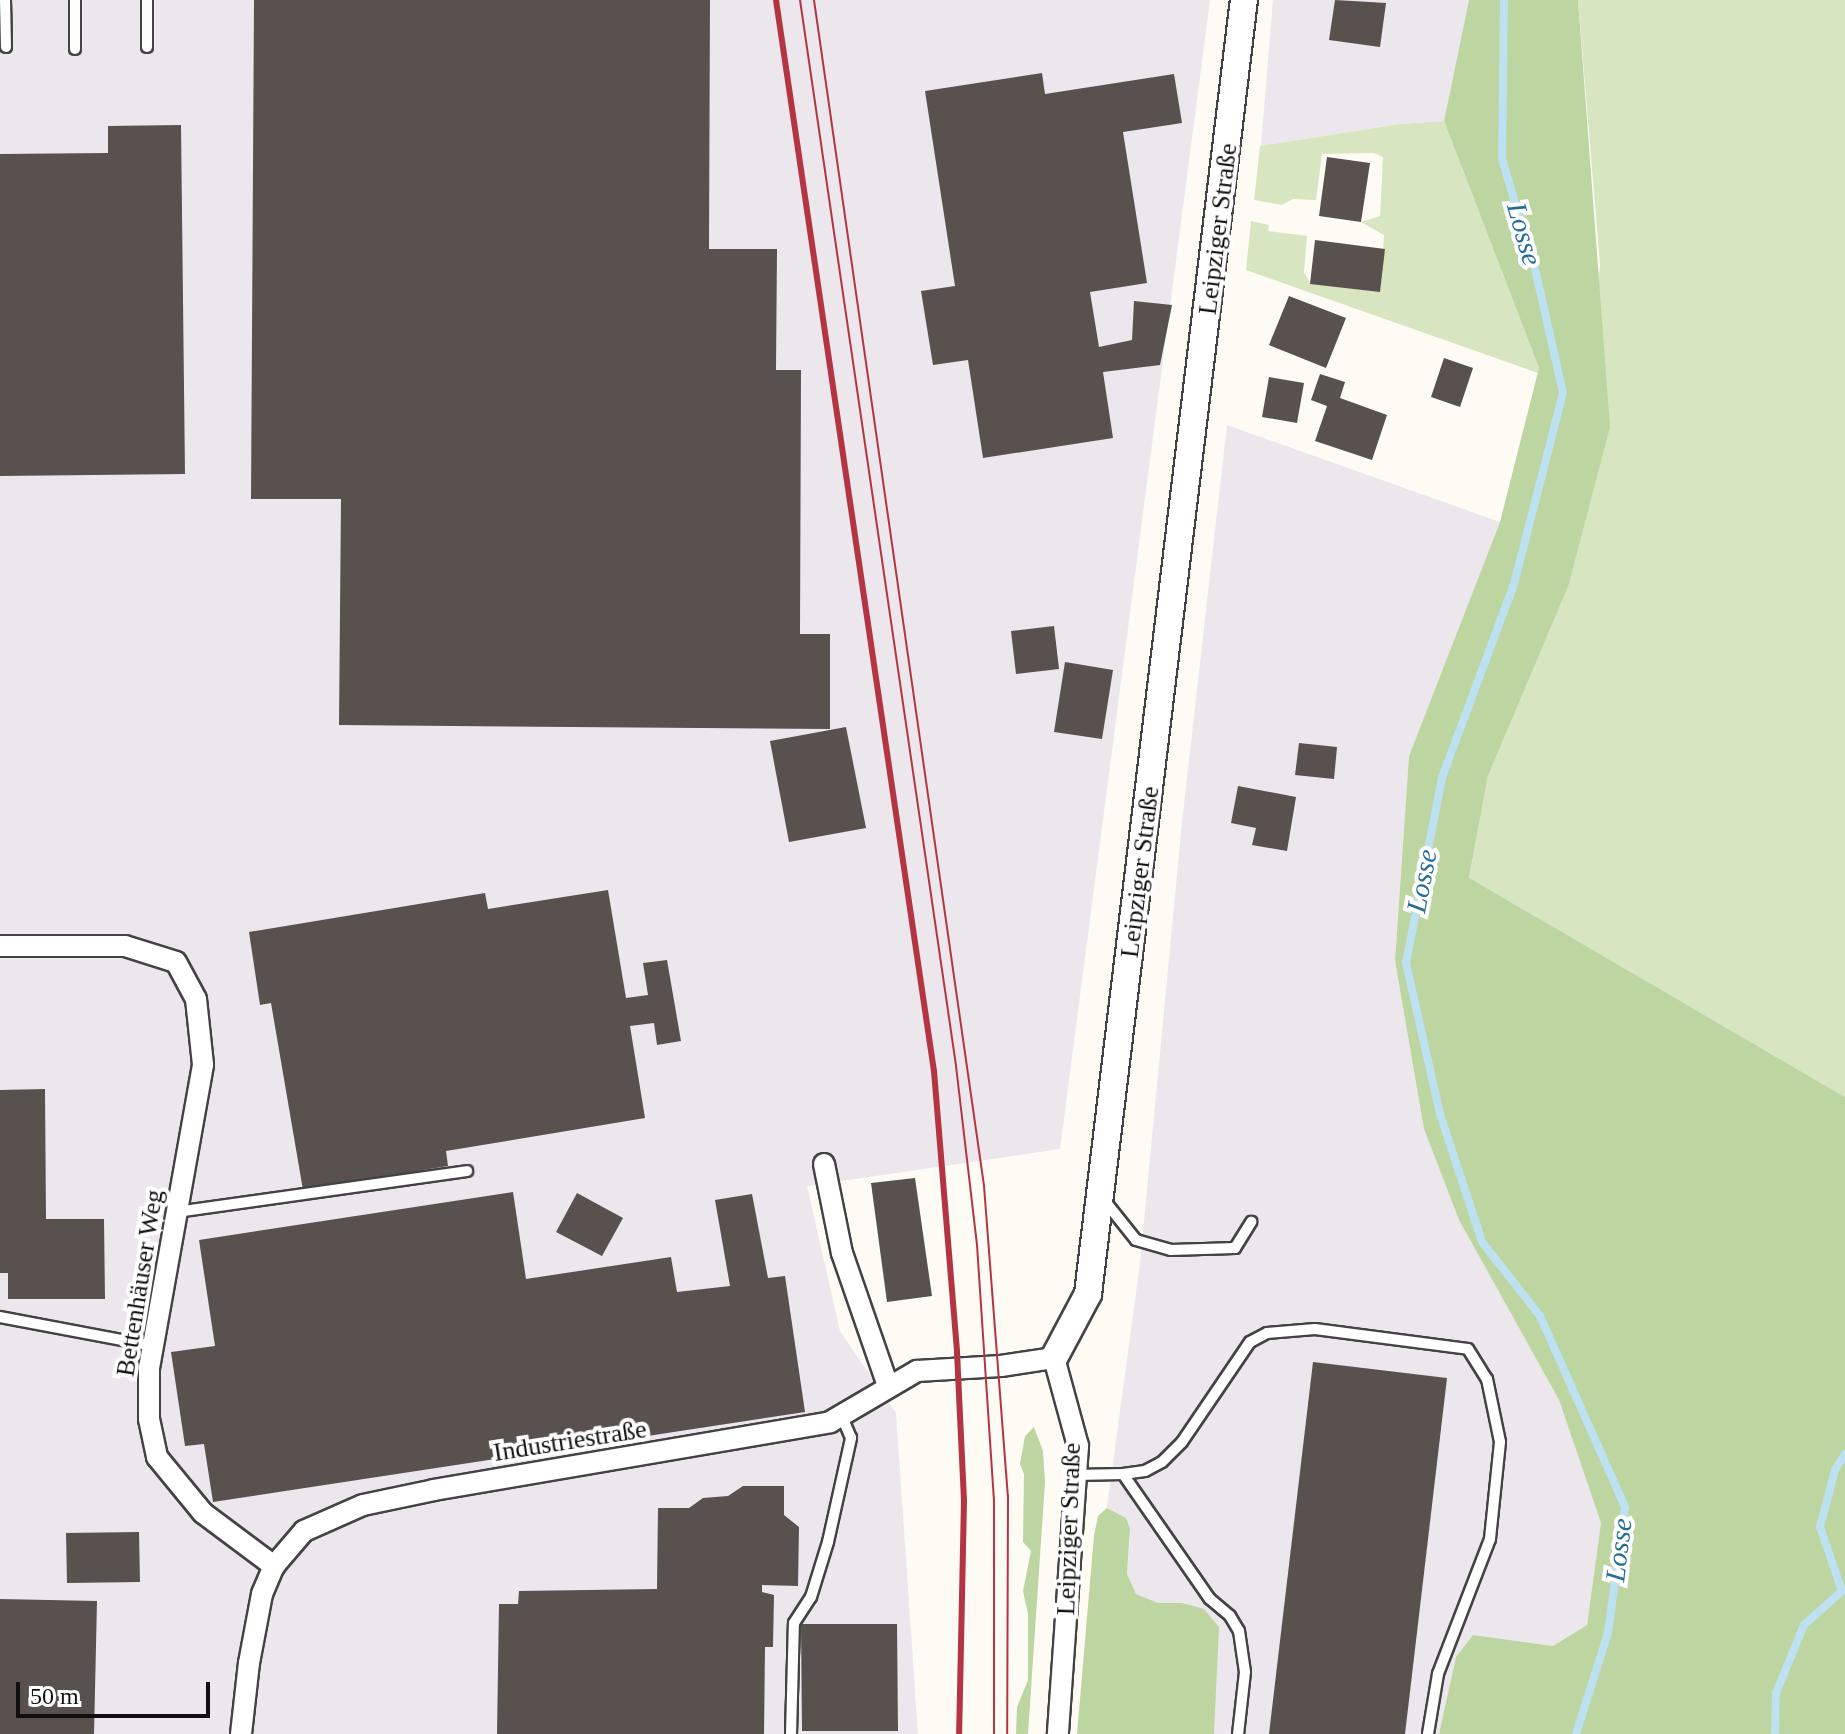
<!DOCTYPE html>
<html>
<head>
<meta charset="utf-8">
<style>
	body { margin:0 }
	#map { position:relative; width:1845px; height:1734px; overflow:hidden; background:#fefbf4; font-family:"Times New Roman",serif }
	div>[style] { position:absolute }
	.industrial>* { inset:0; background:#ece6ed }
	.green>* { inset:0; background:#d7e6c0 }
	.forest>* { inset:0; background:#bcd5a1 }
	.stream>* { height:8px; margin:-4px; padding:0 4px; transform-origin:4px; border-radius:4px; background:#bee1f1 }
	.building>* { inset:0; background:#58514d }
	.roads { filter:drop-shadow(2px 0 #434343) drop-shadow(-2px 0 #434343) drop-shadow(0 2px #434343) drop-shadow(0 -2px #434343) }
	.service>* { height:10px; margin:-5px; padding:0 5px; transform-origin:5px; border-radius:5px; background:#fff }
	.minor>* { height:20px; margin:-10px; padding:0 10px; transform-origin:10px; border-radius:10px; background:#fff }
	.tertiary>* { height:26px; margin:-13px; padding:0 13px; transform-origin:13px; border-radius:13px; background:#fff }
	.tram>* { height:2px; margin:-1px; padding:0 1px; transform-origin:1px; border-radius:1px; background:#b33544 }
	.rail>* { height:6px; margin:-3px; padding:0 3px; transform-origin:3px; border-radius:3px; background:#b33544 }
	span { translate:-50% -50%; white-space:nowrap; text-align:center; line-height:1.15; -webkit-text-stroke:8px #fff; paint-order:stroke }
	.street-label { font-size:26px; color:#101010 }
	.water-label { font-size:28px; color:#256d96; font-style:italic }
	.scale { position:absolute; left:16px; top:1682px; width:194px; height:36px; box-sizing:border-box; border:4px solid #101010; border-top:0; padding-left:10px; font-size:24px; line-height:28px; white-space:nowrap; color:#101010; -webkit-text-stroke:6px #fff; paint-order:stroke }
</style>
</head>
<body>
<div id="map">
	<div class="industrial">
		<div style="clip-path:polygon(0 0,1210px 0,1060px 1149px,807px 1186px,840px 1331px,896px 1413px,918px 1734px,0 1734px)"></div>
		<div style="clip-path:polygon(1273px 0,1469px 0,1444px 121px,1399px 124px,1261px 146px)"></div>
		<div style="clip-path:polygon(1227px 425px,1500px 522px,1409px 756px,1395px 961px,1424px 1129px,1459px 1220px,1559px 1400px,1601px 1523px,1587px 1625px,1553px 1646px,1473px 1635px,1456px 1658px,1439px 1734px,1214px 1734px,1218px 1626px,1182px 1603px,1158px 1603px,1136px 1594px,1127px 1574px,1130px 1540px,1126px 1518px,1107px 1508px,1140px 1263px,1182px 822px)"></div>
	</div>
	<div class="green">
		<div style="clip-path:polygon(1578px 0,1845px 0,1845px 1097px,1469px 879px,1488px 776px,1568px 587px,1600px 265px)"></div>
		<div style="clip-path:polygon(1444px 121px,1539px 368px,1538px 373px,1246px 270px,1251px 221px,1269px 225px,1268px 231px,1307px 236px,1304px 272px,1310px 283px,1380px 292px,1384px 235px,1361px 222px,1380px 216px,1383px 157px,1374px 153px,1322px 154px,1316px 200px,1293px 199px,1282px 205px,1254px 200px,1260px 146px,1399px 124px)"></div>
	</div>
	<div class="forest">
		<div style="clip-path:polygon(1469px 0,1578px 0,1610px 427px,1568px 587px,1488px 776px,1469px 878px,1845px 1097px,1845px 1734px,1439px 1734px,1456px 1657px,1473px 1635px,1553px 1646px,1587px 1625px,1601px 1523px,1559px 1400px,1459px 1220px,1424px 1129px,1395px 961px,1409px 756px,1500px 522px,1539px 368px,1444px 121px)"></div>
		<div style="clip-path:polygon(1034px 1427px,1043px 1451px,1045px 1482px,1028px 1734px,1016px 1734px,1017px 1707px,1028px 1680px,1028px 1614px,1023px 1591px,1031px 1551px,1023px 1542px,1024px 1474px,1020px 1464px,1025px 1436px)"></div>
		<div style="clip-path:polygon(1107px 1508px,1126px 1518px,1130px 1529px,1127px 1574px,1136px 1594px,1158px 1603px,1182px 1603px,1204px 1609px,1219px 1627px,1214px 1734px,1077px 1734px,1094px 1536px,1098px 1516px)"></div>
	</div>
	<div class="stream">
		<div style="left:1504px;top:0;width:159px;rotate:90.7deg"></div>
		<div style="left:1502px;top:159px;width:119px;rotate:73.4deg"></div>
		<div style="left:1536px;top:273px;width:123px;rotate:77.3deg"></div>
		<div style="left:1563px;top:393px;width:197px;rotate:104.4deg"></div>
		<div style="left:1514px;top:584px;width:207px;rotate:110.4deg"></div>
		<div style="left:1442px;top:778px;width:188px;rotate:101deg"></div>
		<div style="left:1406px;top:963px;width:155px;rotate:77.3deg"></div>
		<div style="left:1440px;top:1114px;width:135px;rotate:71.8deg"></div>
		<div style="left:1482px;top:1242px;width:94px;rotate:51.9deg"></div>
		<div style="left:1540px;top:1316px;width:209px;rotate:66deg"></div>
		<div style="left:1625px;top:1507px;width:127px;rotate:97.7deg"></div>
		<div style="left:1608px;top:1633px;width:106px;rotate:107.6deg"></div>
		<div style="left:1775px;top:1734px;width:41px;rotate:-88.6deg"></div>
		<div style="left:1776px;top:1693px;width:74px;rotate:-67.6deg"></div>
		<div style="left:1804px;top:1625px;width:51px;rotate:-41.8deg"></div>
		<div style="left:1842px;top:1591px;width:68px;rotate:-109deg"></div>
		<div style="left:1820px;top:1527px;width:59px;rotate:-75.3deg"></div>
		<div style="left:1835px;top:1470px;width:19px;rotate:-58deg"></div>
	</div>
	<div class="building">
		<div style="clip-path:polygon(254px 0,710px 0,709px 249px,777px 249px,776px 370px,801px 370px,800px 634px,830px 634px,830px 729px,339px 725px,341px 499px,251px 499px)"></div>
		<div style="clip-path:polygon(1335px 0,1386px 3px,1380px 47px,1329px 40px)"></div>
		<div style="clip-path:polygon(1042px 73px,1045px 94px,1174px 74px,1182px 123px,1123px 132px,1147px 283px,1090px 292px,1099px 347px,1132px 340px,1134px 301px,1172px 305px,1160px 365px,1103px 372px,1113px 438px,983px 458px,968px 360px,933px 365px,921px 291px,955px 286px,925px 91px)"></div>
		<div style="clip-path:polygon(181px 125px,185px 474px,0 476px,0 154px,108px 153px,108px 126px)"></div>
		<div style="clip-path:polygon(1327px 157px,1370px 163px,1361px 222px,1319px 216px)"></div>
		<div style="clip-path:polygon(1315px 240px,1385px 249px,1380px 292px,1310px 284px)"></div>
		<div style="clip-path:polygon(1289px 296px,1346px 318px,1326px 368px,1269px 345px)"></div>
		<div style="clip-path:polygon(1444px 358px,1473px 368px,1460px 407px,1431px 397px)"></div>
		<div style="clip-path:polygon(1320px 374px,1345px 382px,1340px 398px,1387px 415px,1372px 460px,1315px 441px,1327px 406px,1311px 400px)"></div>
		<div style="clip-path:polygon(1269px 377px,1304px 383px,1297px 423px,1262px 417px)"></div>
		<div style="clip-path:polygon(1054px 626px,1059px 669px,1016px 674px,1011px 631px)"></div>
		<div style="clip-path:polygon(1065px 662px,1113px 670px,1102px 739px,1054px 732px)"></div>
		<div style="clip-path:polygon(846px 727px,866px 828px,789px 842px,770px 741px)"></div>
		<div style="clip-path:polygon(1299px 743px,1337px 747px,1334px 779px,1295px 775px)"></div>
		<div style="clip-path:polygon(1238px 786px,1296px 797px,1287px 851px,1252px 845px,1256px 828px,1231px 823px)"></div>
		<div style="clip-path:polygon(608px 890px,626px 998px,648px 995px,643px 963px,667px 960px,681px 1041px,657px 1045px,654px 1023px,630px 1026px,645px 1118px,446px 1151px,448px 1166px,303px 1190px,271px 1003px,260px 1005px,249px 932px,485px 893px,488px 909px)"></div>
		<div style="clip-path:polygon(45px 1089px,46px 1219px,104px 1219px,105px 1299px,8px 1299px,8px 1273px,0 1273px,0 1090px)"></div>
		<div style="clip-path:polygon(915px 1178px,932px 1296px,887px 1302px,871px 1183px)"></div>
		<div style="clip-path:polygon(513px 1192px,526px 1279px,671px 1257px,677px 1292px,730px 1286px,715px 1200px,752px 1194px,768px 1278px,785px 1276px,805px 1412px,213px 1502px,204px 1444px,185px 1446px,171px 1352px,215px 1346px,199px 1240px)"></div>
		<div style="clip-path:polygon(577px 1193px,623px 1218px,602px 1256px,556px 1232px)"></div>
		<div style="clip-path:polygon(1313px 1362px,1447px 1378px,1405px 1734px,1269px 1734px)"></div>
		<div style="clip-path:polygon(743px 1486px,784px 1486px,784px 1515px,799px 1527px,798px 1586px,762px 1585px,762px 1592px,774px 1595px,773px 1647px,765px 1647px,764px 1734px,497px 1734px,499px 1604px,518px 1604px,519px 1591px,657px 1589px,658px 1508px,689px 1508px,703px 1498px,728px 1496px)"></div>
		<div style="clip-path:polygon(139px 1532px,140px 1582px,67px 1583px,66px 1533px)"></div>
		<div style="clip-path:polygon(0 1599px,97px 1601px,94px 1734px,0 1734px)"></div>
		<div style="clip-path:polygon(801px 1624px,897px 1624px,898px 1731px,802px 1731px)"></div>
	</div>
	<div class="roads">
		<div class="service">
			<div style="left:5px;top:0;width:47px;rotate:88.8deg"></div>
			<div style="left:147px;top:47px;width:47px;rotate:-90deg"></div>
			<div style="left:75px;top:49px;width:49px;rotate:-90deg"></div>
			<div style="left:1104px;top:1200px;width:51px;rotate:51.3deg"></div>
			<div style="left:1136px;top:1240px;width:36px;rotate:16deg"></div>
			<div style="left:1171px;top:1250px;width:64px;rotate:-1.8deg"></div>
			<div style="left:1235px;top:1248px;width:31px;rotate:-58deg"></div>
			<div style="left:176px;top:1212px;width:294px;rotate:-8deg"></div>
			<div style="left:0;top:1317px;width:156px;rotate:10.7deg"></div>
			<div style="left:1123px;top:1474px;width:152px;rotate:55.2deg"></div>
			<div style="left:1210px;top:1599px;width:26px;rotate:40deg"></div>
			<div style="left:1230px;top:1616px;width:17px;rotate:59deg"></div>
			<div style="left:1239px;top:1631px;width:41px;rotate:81.7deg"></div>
			<div style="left:1245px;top:1672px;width:62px;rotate:96.4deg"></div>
			<div style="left:1075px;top:1475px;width:48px;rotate:-1.2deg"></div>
			<div style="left:1123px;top:1474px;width:22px;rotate:-8deg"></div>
			<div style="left:1145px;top:1471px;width:19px;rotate:-28deg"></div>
			<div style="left:1162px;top:1462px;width:28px;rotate:-45deg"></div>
			<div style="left:1182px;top:1442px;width:121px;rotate:-55.8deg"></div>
			<div style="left:1250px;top:1342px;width:19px;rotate:-28deg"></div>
			<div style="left:1267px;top:1333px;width:48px;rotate:-4.8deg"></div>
			<div style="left:1315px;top:1329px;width:154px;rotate:7.4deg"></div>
			<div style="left:1468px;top:1349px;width:36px;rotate:58deg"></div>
			<div style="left:1487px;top:1379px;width:64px;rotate:78.3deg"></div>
			<div style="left:1500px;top:1442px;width:98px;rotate:95.9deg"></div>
			<div style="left:1490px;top:1539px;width:145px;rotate:111.1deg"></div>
			<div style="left:1438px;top:1674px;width:61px;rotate:99.5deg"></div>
			<div style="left:791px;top:1734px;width:111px;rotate:-88.5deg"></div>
			<div style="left:794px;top:1623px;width:31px;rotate:-57deg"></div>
			<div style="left:811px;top:1597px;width:58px;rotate:-72.8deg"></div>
			<div style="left:828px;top:1542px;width:107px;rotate:-77.5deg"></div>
			<div style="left:851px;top:1438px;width:25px;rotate:-113deg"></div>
		</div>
		<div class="minor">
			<div style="left:0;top:946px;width:125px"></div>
			<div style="left:125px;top:946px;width:53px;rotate:17.4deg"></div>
			<div style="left:176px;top:962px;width:42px;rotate:61.6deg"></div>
			<div style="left:196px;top:999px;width:66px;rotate:83.9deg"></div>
			<div style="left:203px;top:1065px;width:307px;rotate:100.1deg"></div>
			<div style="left:149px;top:1367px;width:52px;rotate:90deg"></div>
			<div style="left:149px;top:1419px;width:39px;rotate:78deg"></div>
			<div style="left:157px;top:1457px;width:72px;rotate:50.6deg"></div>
			<div style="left:203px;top:1513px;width:89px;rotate:36.7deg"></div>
			<div style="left:824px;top:1164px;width:91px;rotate:78.6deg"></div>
			<div style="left:842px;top:1253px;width:141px;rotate:70.9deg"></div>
			<div style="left:241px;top:1734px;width:71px;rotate:-83.6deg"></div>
			<div style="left:249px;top:1663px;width:70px;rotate:-79.3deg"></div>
			<div style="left:262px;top:1594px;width:30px;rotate:-67deg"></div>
			<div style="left:274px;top:1566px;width:46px;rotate:-49.4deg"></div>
			<div style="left:304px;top:1531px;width:64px;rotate:-23.8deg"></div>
			<div style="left:363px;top:1505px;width:73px;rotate:-11.9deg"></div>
			<div style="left:434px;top:1490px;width:402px;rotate:-9.7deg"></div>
			<div style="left:830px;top:1422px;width:101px;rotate:-30.4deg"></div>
			<div style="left:917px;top:1371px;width:84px;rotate:-3.4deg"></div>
			<div style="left:1001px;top:1366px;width:54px;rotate:-8.6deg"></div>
			<div style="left:1054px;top:1358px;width:91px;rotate:74.7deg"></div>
			<div style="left:1078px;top:1446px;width:289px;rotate:94deg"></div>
		</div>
		<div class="tertiary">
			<div style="left:1054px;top:1358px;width:72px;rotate:-62deg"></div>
			<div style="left:1088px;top:1294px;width:1303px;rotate:-83.13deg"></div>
		</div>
	</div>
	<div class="tram">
		<div style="left:800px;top:0;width:1077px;rotate:81.67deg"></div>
		<div style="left:956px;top:1066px;width:180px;rotate:83.3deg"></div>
		<div style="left:977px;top:1245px;width:257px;rotate:86.2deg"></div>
		<div style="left:994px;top:1501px;width:233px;rotate:90deg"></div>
		<div style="left:814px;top:0;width:1198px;rotate:81.84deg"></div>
		<div style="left:984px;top:1186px;width:311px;rotate:85.6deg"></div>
		<div style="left:1008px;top:1496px;width:238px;rotate:90.2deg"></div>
	</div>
	<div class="rail">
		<div style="left:776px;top:0;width:1083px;rotate:81.61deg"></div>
		<div style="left:934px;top:1071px;width:282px;rotate:85.3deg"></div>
		<div style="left:957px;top:1352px;width:149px;rotate:87.3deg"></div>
		<div style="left:964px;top:1501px;width:233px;rotate:91.2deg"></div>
	</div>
	<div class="street-label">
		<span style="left:1218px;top:229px;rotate:-83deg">Leipziger Straße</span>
		<span style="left:1140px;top:872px;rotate:-83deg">Leipziger Straße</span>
		<span style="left:140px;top:1283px;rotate:-81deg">Bettenhäuser Weg</span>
		<span style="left:570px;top:1441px;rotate:-9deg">Industriestraße</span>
		<span style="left:1069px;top:1529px;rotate:-88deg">Leipziger Straße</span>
	</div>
	<div class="water-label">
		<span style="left:1524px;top:234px;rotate:74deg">Losse</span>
		<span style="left:1422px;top:881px;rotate:-79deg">Losse</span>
		<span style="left:1619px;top:1550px;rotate:-83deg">Losse</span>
	</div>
	<div class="scale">50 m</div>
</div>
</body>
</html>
